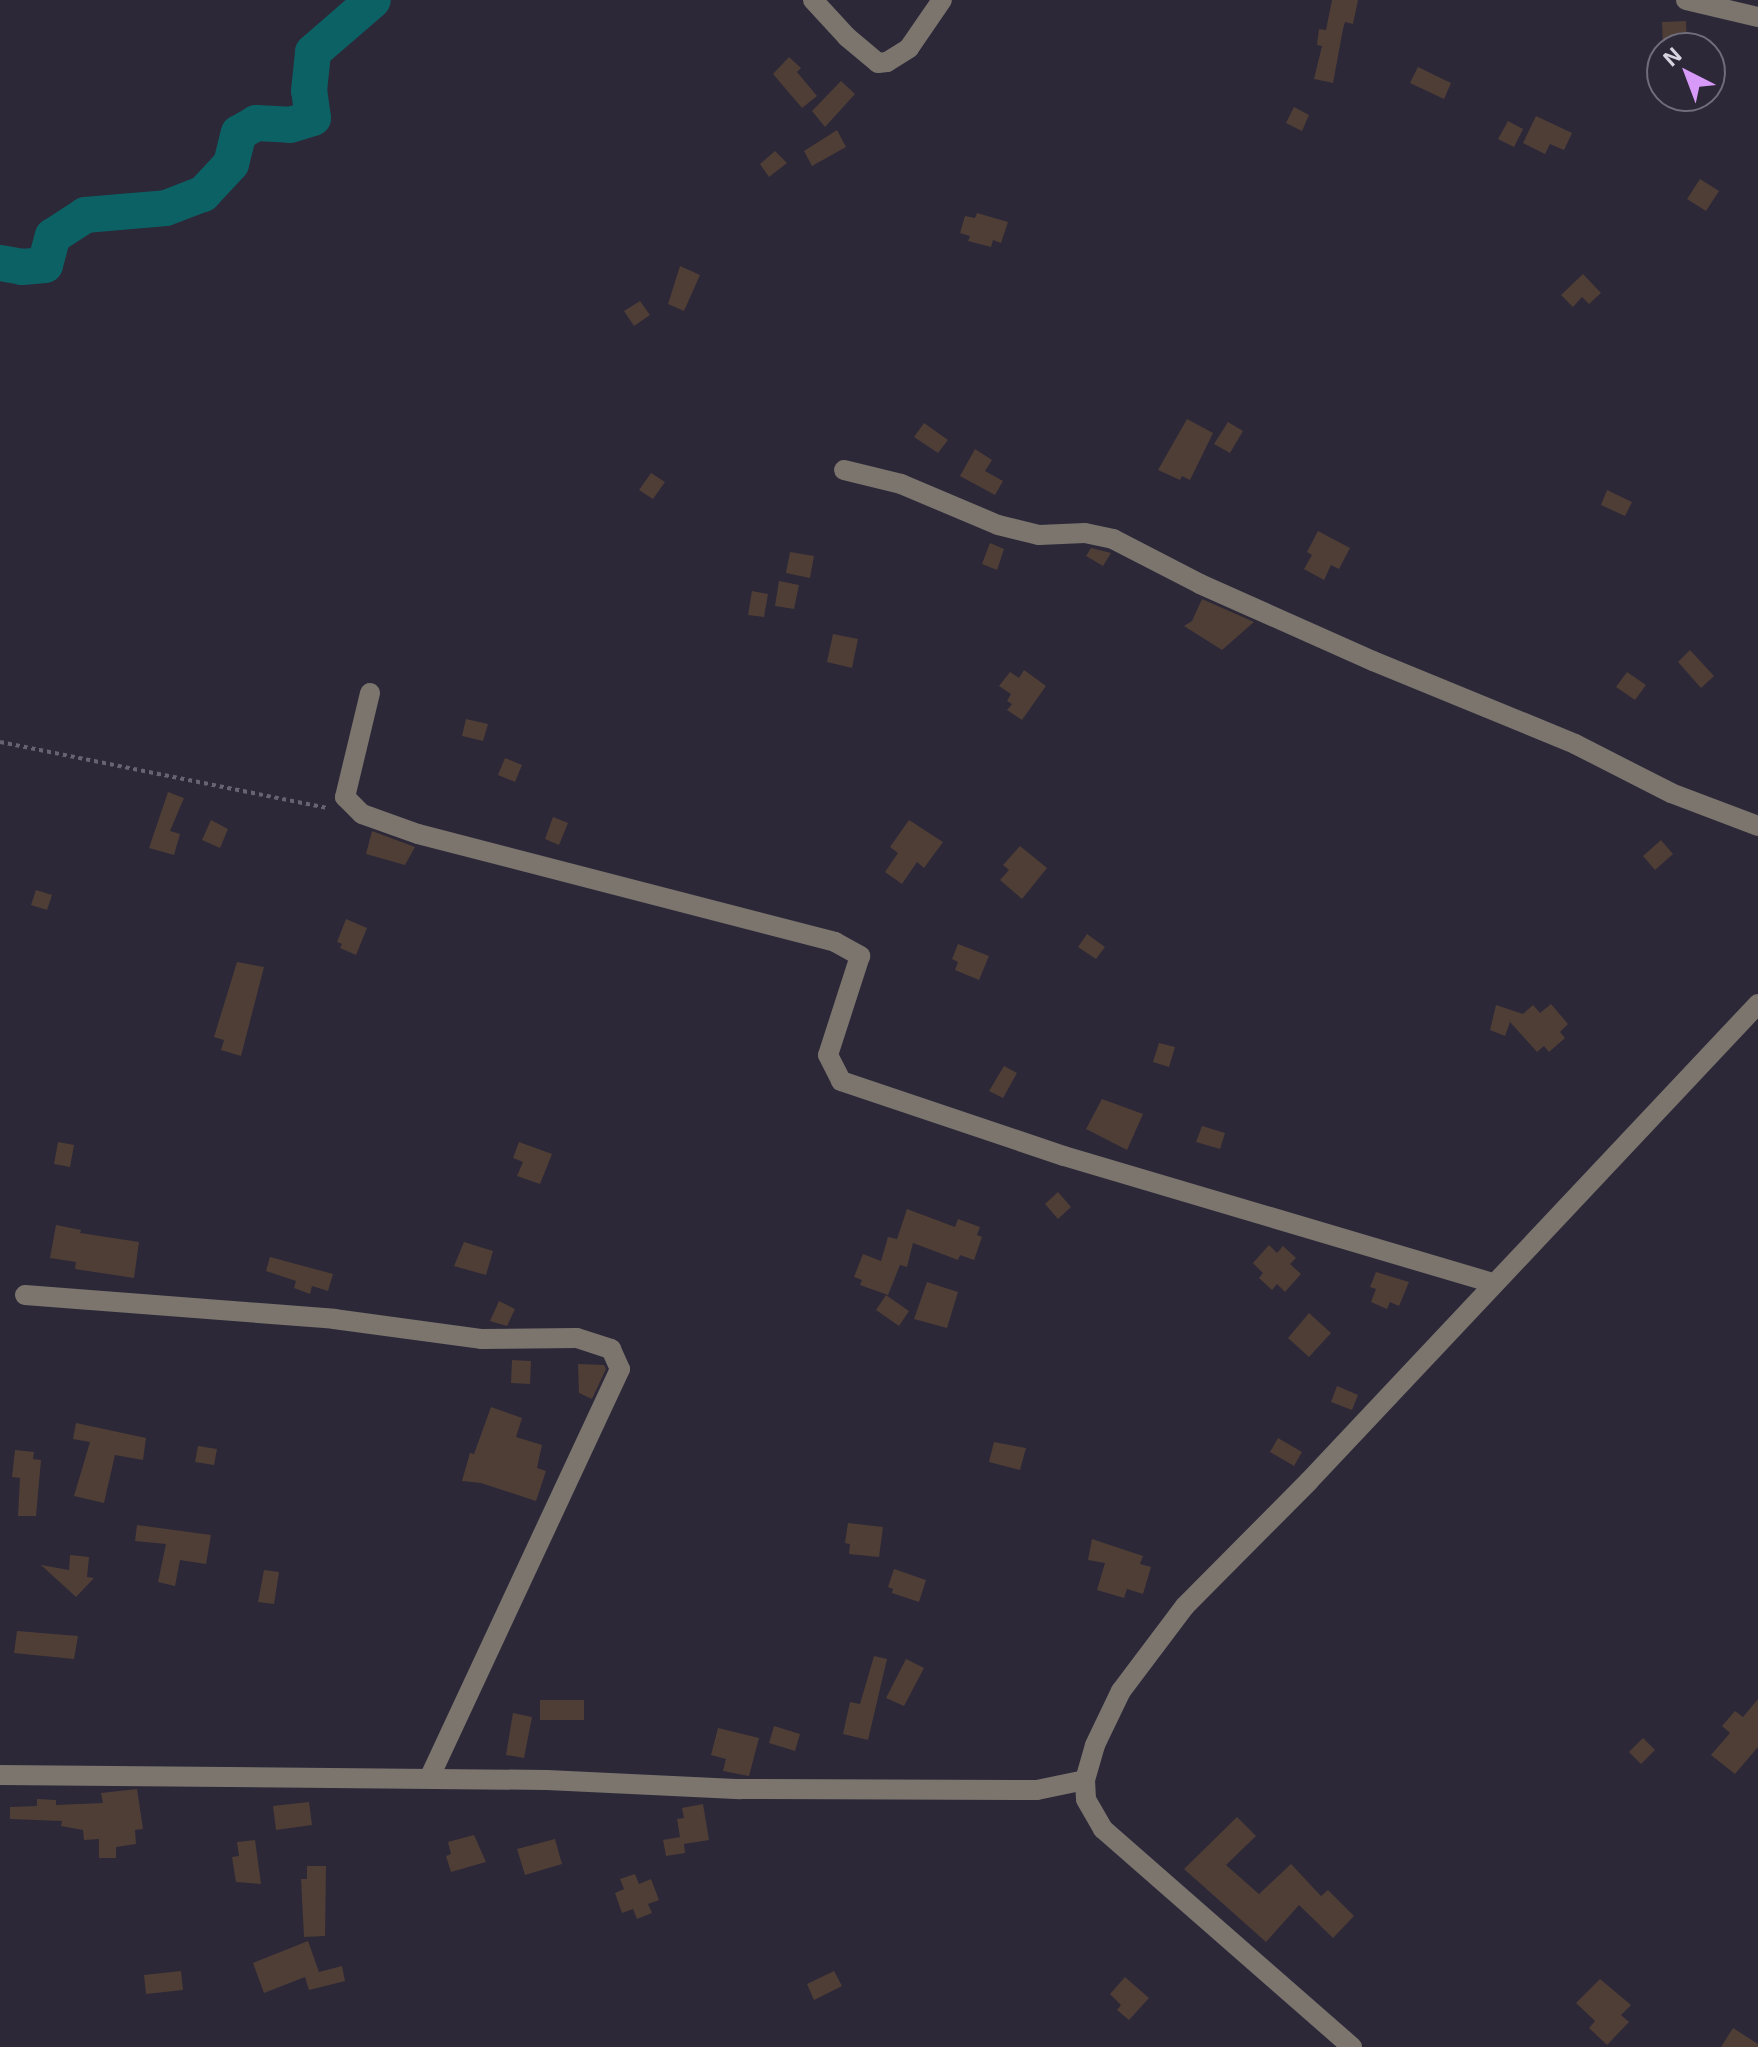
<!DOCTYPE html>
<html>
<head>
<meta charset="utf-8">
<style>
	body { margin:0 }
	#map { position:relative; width:1758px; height:2047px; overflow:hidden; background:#2c2838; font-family:"Exo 2",sans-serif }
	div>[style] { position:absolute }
	.river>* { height:36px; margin:-18px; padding:0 18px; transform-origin:18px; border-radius:18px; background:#0c6164 }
	.building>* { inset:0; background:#4f3e36 }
	.path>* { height:4px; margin-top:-2px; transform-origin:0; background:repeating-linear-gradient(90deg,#676472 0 4px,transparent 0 8px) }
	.minor>* { height:20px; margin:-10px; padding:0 10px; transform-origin:10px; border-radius:10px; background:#7b756e }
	span { translate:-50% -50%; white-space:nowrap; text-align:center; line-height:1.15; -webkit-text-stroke:6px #2c2838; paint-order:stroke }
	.north { position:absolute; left:1646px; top:32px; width:80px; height:80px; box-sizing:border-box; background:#2c2838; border:2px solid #706d7b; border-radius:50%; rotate:318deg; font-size:22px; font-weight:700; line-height:32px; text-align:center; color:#d6d4df }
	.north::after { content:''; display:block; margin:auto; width:28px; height:36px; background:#d89af8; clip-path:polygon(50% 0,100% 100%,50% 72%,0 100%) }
</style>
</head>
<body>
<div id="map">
	<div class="river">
		<div style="left:0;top:263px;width:22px;rotate:10deg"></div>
		<div style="left:22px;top:267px;width:23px;rotate:-5deg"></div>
		<div style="left:45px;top:265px;width:30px;rotate:-75deg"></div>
		<div style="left:53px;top:236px;width:38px;rotate:-33deg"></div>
		<div style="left:85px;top:215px;width:81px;rotate:-4.9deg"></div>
		<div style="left:166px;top:208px;width:40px;rotate:-21deg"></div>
		<div style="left:203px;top:194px;width:41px;rotate:-47deg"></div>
		<div style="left:231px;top:164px;width:32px;rotate:-76deg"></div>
		<div style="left:239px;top:133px;width:20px;rotate:-30deg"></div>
		<div style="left:256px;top:123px;width:34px;rotate:3deg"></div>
		<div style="left:290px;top:125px;width:24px;rotate:-17deg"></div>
		<div style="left:313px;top:118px;width:27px;rotate:-98deg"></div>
		<div style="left:309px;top:91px;width:39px;rotate:-84deg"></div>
		<div style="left:313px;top:52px;width:79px;rotate:-40.9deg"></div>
	</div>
	<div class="building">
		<div style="clip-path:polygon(1332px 0,1358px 0,1353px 24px,1345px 22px,1343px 29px,1333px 83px,1314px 79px,1322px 46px,1317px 45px,1319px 29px,1326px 30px)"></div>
		<div style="clip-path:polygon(1686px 21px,1687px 48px,1663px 48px,1662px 22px)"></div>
		<div style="clip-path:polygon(789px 57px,801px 68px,797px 72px,817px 96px,802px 108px,773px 74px)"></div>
		<div style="clip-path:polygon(1418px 67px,1451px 83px,1444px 99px,1410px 83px)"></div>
		<div style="clip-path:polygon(841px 81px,855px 94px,825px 127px,812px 111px)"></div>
		<div style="clip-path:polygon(1294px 107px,1309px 115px,1302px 131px,1286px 123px)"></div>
		<div style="clip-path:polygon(1536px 116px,1572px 133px,1564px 150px,1550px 144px,1545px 154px,1523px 143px)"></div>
		<div style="clip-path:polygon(1508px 121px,1523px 129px,1514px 147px,1498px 139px)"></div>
		<div style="clip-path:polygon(837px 130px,846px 147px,812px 166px,804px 151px)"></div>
		<div style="clip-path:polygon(775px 151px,787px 163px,769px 177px,760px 164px)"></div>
		<div style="clip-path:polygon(1700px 179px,1719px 191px,1706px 211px,1687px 199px)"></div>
		<div style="clip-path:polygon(977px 213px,1008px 222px,1001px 243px,993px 240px,991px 247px,968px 241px,970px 236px,960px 233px,965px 216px,975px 218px)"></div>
		<div style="clip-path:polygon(680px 266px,700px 275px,684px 311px,668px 304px)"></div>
		<div style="clip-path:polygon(1583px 274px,1601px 293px,1589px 304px,1582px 297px,1573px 307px,1561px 295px)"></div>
		<div style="clip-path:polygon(640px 301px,650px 315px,634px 326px,624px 311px)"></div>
		<div style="clip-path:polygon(1187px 419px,1213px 433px,1190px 480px,1182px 476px,1180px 480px,1158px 470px)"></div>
		<div style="clip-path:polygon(1228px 422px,1243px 431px,1230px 453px,1214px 444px)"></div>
		<div style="clip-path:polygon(924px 423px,948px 440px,938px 453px,914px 437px)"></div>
		<div style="clip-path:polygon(975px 449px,992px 460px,985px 471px,1003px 481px,995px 495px,960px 476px)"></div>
		<div style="clip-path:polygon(651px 473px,665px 482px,653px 499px,639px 490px)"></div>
		<div style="clip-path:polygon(1607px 490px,1632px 502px,1625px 516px,1601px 505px)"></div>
		<div style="clip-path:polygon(1318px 531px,1350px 548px,1339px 569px,1331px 565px,1324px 580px,1304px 569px,1312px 555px,1307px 552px)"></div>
		<div style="clip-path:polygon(990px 543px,1004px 549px,997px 570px,982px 564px)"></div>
		<div style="clip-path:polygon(1091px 548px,1111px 553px,1103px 566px,1086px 556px)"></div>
		<div style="clip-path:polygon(790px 552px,814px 556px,810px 578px,786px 573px)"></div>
		<div style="clip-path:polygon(779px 581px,799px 585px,794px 609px,775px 606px)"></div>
		<div style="clip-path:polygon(752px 591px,768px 594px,764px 617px,748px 615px)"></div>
		<div style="clip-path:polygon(1202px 599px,1254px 622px,1222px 650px,1184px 626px,1192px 621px)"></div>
		<div style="clip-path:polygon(833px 634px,858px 639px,852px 668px,827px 662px)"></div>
		<div style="clip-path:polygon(1690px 650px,1714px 676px,1701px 688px,1678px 662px)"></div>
		<div style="clip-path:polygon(1024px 670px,1046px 686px,1022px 720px,1007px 710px,1012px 704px,1007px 701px,1011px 694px,999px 686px,1010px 672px,1019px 678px)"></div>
		<div style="clip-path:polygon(1627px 672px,1646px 685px,1635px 700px,1616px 687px)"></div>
		<div style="clip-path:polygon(466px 719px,488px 724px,483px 741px,462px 736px)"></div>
		<div style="clip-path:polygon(505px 758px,522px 765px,515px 782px,498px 775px)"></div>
		<div style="clip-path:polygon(168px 792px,184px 798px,170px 831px,180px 834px,174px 855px,149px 848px)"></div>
		<div style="clip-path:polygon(553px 817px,568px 823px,559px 845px,545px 839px)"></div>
		<div style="clip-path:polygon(211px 820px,228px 829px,220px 848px,202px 840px)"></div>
		<div style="clip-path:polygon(909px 820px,943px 842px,924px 868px,917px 862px,902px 884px,885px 872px,898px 853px,890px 847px)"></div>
		<div style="clip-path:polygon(372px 831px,415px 847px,405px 865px,366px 854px)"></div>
		<div style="clip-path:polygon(1661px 840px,1673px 854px,1655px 870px,1643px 856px)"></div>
		<div style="clip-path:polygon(1020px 846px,1047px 868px,1022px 899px,1000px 880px,1009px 870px,1003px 865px)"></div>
		<div style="clip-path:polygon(36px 890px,52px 895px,47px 910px,31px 905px)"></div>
		<div style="clip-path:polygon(346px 919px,367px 928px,356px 955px,340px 948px,342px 944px,337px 942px)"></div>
		<div style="clip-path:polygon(1087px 934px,1105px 947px,1096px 959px,1078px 947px)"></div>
		<div style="clip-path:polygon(958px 944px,989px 956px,979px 980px,955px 970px,958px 962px,952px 959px)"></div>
		<div style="clip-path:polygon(237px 962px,264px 967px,241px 1056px,221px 1050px,224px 1040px,214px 1037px)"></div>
		<div style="clip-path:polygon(1551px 1004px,1568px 1024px,1560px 1032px,1565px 1038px,1549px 1052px,1544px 1046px,1537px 1052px,1510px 1022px,1505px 1036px,1490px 1030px,1496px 1005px,1523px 1014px,1533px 1005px,1540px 1013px)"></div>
		<div style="clip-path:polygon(1159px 1043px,1175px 1047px,1169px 1067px,1153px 1062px)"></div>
		<div style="clip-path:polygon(1004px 1066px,1017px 1073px,1003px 1098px,989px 1091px)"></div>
		<div style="clip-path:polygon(1102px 1099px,1143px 1114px,1127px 1150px,1086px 1129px)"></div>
		<div style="clip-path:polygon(1202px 1126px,1225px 1133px,1220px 1149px,1196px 1142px)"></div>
		<div style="clip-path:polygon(58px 1142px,74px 1145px,70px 1167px,54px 1164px)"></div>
		<div style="clip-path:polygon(519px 1142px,552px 1154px,540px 1184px,517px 1176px,523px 1162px,513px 1158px)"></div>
		<div style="clip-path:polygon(1058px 1192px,1071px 1207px,1058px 1219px,1045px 1204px)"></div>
		<div style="clip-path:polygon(907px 1209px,955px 1227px,958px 1219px,980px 1227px,977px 1235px,982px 1237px,974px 1260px,960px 1255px,958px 1260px,913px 1243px,907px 1267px,900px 1265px,888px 1295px,860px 1285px,862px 1280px,854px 1277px,863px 1254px,881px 1261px,888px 1237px,897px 1239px)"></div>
		<div style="clip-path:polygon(56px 1225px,81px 1230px,80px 1233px,139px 1242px,134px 1278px,75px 1269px,76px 1262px,50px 1258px)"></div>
		<div style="clip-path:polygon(464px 1242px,493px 1251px,486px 1275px,454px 1266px)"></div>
		<div style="clip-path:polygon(1269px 1245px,1277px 1253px,1283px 1246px,1296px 1258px,1290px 1264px,1301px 1274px,1285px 1292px,1277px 1284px,1272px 1290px,1259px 1278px,1263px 1273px,1253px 1263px)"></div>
		<div style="clip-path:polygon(270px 1257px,333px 1274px,328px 1291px,312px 1286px,310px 1294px,294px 1288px,296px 1281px,266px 1271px)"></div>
		<div style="clip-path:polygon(1376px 1272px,1409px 1282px,1399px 1306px,1390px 1302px,1387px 1309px,1371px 1302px,1376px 1289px,1370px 1287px)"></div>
		<div style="clip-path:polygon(927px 1282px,958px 1292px,947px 1328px,914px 1319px)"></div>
		<div style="clip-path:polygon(886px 1295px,909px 1311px,899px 1326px,876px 1310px)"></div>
		<div style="clip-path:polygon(499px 1301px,515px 1309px,507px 1326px,490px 1321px)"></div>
		<div style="clip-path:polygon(1309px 1313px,1331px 1333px,1309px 1357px,1288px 1338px)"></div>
		<div style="clip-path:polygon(512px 1360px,531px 1361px,530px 1384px,511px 1383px)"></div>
		<div style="clip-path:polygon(578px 1364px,604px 1365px,606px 1369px,592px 1399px,579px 1393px)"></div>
		<div style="clip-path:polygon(1337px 1386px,1358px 1395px,1352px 1410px,1331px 1402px)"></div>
		<div style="clip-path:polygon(491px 1407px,522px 1418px,516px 1437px,542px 1445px,537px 1468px,546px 1471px,536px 1501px,481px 1483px,462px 1481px,470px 1453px,474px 1454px)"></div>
		<div style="clip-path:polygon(76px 1423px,146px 1438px,143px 1460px,115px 1455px,104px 1503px,74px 1496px,90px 1442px,73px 1439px)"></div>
		<div style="clip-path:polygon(1278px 1438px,1302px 1452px,1294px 1466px,1270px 1452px)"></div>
		<div style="clip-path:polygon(994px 1442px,1026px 1448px,1020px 1470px,989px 1462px)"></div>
		<div style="clip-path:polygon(198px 1446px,217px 1449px,214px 1465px,195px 1462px)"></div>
		<div style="clip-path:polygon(15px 1450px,34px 1452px,33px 1459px,41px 1460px,36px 1516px,18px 1516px,20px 1478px,12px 1477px)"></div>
		<div style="clip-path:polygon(848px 1523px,883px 1527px,879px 1557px,849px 1554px,850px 1544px,845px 1543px)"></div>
		<div style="clip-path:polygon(137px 1525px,211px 1535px,206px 1564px,180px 1560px,175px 1586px,158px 1582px,166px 1544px,135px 1541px)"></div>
		<div style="clip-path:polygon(1092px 1539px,1143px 1556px,1140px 1564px,1151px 1567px,1143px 1594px,1127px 1589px,1124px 1598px,1097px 1590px,1105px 1563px,1088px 1560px)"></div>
		<div style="clip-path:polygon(70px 1555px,89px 1557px,87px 1577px,94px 1578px,76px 1597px,41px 1565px,69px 1570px)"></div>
		<div style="clip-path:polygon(894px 1569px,926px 1580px,919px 1602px,892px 1593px,893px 1589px,888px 1587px)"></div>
		<div style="clip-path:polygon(264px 1570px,279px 1572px,274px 1604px,258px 1602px)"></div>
		<div style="clip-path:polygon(17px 1631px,78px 1636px,74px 1659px,14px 1653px)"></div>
		<div style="clip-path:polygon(874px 1656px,887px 1659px,868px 1740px,843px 1734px,850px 1702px,860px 1704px)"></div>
		<div style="clip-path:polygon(906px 1659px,924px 1668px,904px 1706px,886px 1698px)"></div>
		<div style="clip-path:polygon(1758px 1699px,1758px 1747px,1735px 1774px,1711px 1755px,1730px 1733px,1722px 1726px,1735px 1711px,1743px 1717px)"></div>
		<div style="clip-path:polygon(540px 1700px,584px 1700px,584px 1720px,540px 1720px)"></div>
		<div style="clip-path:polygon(513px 1713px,532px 1717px,524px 1758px,506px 1755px)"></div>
		<div style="clip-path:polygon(774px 1726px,800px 1734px,795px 1751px,769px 1743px)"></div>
		<div style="clip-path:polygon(718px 1728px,759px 1738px,749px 1776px,723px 1771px,726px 1759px,711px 1755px)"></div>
		<div style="clip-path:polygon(1643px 1738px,1655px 1750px,1641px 1764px,1629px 1752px)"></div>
		<div style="clip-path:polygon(137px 1789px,143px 1829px,135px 1830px,136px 1844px,116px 1847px,116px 1858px,99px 1858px,99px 1839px,84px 1840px,83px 1830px,61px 1826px,62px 1821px,10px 1819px,10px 1807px,37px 1806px,37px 1799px,56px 1800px,56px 1805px,103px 1803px,101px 1793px)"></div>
		<div style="clip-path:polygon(309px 1802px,312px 1825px,276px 1830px,273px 1806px)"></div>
		<div style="clip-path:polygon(703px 1804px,709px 1840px,684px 1844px,685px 1853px,666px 1856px,663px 1840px,680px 1837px,677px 1819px,684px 1818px,682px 1808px)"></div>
		<div style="clip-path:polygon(1237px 1817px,1256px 1836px,1226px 1865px,1259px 1894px,1291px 1864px,1321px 1896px,1328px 1890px,1354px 1916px,1333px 1938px,1299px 1905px,1266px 1942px,1184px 1869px)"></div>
		<div style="clip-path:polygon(474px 1835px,486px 1862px,451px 1872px,446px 1856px,451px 1854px,448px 1842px)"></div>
		<div style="clip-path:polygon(555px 1839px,562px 1864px,525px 1875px,517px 1849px)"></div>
		<div style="clip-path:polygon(255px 1840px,261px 1884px,236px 1882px,232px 1857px,239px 1856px,237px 1842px)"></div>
		<div style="clip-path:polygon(307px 1866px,326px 1866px,325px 1936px,304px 1937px,301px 1879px,307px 1879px)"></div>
		<div style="clip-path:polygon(635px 1874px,639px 1884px,651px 1879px,659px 1900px,648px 1904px,652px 1913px,637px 1919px,633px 1909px,622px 1913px,615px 1893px,624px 1889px,620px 1879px)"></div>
		<div style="clip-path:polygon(308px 1941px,319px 1972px,342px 1966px,345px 1981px,309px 1990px,305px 1977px,264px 1993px,253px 1963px)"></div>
		<div style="clip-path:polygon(181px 1971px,183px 1990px,146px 1994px,144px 1975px)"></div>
		<div style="clip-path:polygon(834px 1971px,842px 1986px,814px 2000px,807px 1984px)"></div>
		<div style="clip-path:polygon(1125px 1977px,1149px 1998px,1129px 2020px,1117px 2010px,1121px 2005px,1110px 1994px)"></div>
		<div style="clip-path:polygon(1600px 1979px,1631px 2005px,1621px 2015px,1629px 2022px,1607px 2045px,1589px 2028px,1595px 2021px,1576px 2003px)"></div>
		<div style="clip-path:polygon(1733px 2028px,1758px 2044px,1758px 2047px,1721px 2047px)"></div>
	</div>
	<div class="path">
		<div style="left:0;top:742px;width:334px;rotate:11.4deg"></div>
	</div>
	<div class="minor">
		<div style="left:813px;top:0;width:50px;rotate:47.4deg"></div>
		<div style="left:847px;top:37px;width:40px;rotate:40deg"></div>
		<div style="left:878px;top:63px;width:9px;rotate:-6deg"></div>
		<div style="left:887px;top:62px;width:26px;rotate:-32deg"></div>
		<div style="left:909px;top:48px;width:58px;rotate:-55.5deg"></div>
		<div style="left:1686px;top:0;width:74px;rotate:13.3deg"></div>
		<div style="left:844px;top:470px;width:59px;rotate:13.8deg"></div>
		<div style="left:901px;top:484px;width:105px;rotate:22.9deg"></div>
		<div style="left:998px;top:525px;width:42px;rotate:13.7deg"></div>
		<div style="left:1039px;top:535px;width:46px;rotate:-2.5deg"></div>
		<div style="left:1085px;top:533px;width:29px;rotate:12deg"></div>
		<div style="left:1113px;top:539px;width:98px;rotate:27.3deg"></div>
		<div style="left:1200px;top:584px;width:189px;rotate:24deg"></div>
		<div style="left:1373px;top:661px;width:218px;rotate:22.3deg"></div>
		<div style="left:1575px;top:744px;width:108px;rotate:27deg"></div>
		<div style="left:1671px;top:793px;width:93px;rotate:20.8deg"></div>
		<div style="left:370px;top:693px;width:107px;rotate:103.5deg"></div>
		<div style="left:345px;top:797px;width:24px;rotate:45deg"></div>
		<div style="left:362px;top:814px;width:59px;rotate:19.7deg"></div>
		<div style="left:418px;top:834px;width:431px;rotate:14.5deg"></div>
		<div style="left:835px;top:942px;width:29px;rotate:29deg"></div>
		<div style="left:860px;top:956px;width:104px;rotate:107.9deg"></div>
		<div style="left:828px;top:1055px;width:29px;rotate:63deg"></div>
		<div style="left:841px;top:1081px;width:235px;rotate:18.6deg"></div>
		<div style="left:1064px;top:1156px;width:448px;rotate:16.5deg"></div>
		<div style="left:25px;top:1295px;width:310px;rotate:4.4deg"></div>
		<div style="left:334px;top:1319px;width:148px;rotate:7.7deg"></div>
		<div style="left:481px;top:1339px;width:96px;rotate:-0.6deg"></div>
		<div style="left:577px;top:1338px;width:36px;rotate:18deg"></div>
		<div style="left:611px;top:1349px;width:22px;rotate:66deg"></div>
		<div style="left:620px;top:1369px;width:452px;rotate:115deg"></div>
		<div style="left:0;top:1775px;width:547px;rotate:0.52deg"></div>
		<div style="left:547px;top:1780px;width:194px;rotate:2.7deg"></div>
		<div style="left:741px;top:1789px;width:296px;rotate:0.2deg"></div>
		<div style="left:1037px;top:1790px;width:49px;rotate:-11.8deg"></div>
		<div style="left:1352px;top:2047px;width:331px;rotate:-138.8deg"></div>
		<div style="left:1103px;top:1829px;width:34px;rotate:-120deg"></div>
		<div style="left:1086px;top:1799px;width:19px;rotate:-93deg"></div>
		<div style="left:1085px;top:1780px;width:36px;rotate:-74deg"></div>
		<div style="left:1095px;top:1745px;width:60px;rotate:-64.3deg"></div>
		<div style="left:1121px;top:1691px;width:106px;rotate:-53deg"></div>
		<div style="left:1185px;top:1606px;width:176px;rotate:-45.2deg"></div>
		<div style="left:1309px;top:1481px;width:655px;rotate:-46.73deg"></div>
	</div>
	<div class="north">N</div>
</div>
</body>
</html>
